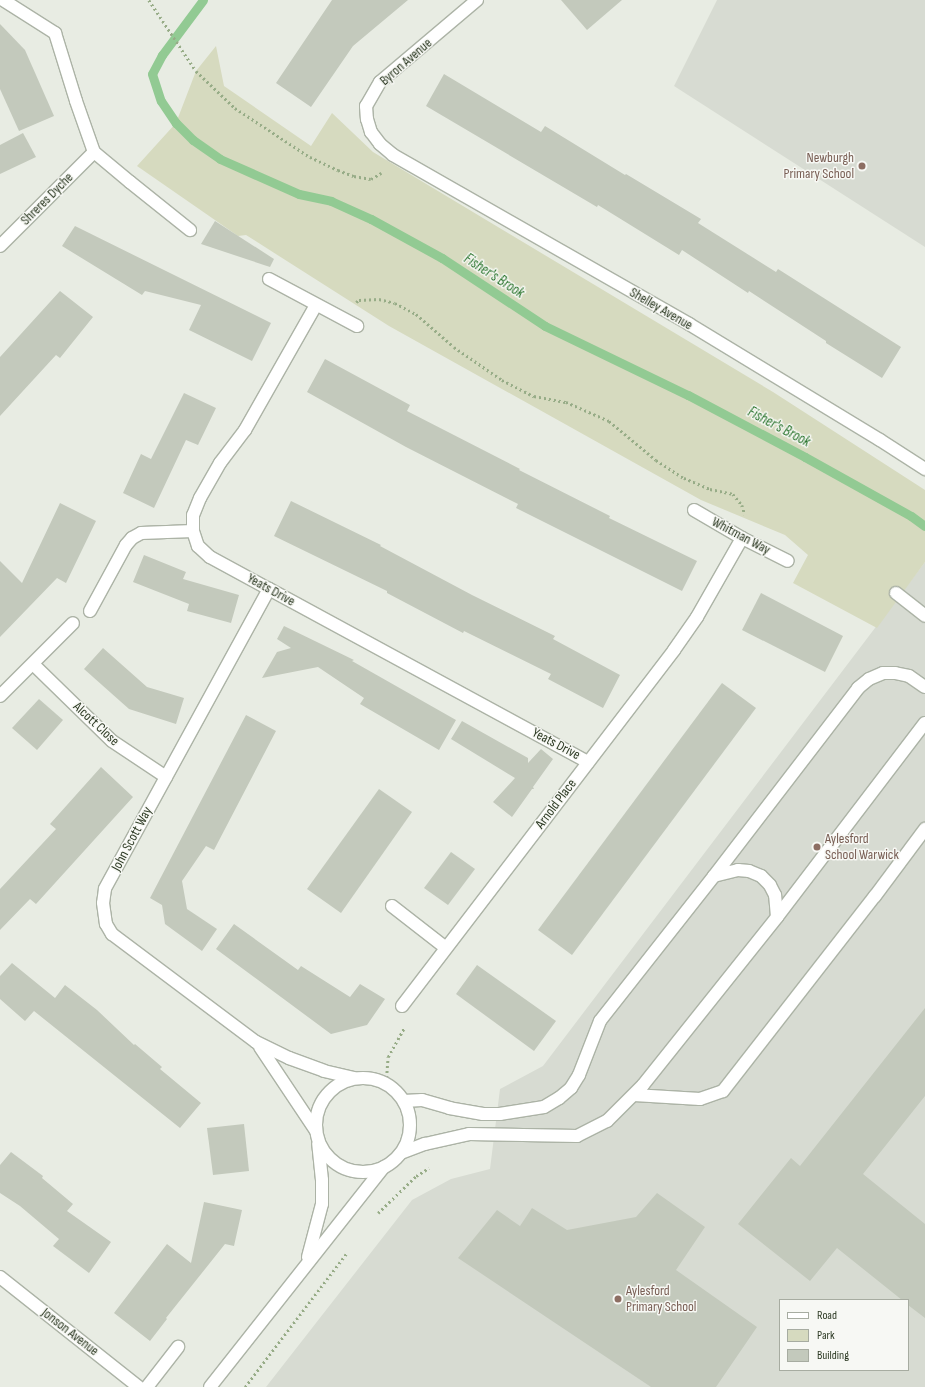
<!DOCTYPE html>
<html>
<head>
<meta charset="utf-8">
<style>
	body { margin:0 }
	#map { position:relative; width:925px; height:1387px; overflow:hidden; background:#e8ece3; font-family:"Sofia Sans Condensed",sans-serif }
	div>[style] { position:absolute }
	.built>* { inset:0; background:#d7dbd2 }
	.green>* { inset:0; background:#d6dabf }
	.stream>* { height:9px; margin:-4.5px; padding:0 4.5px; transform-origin:4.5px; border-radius:4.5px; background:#92ca93 }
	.building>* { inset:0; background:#c3c9bc }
	.path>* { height:2.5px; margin-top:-1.25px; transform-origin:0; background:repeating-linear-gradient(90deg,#97ac87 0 2px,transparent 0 5px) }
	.roads { filter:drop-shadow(1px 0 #acb3a6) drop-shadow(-1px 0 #acb3a6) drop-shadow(0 1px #acb3a6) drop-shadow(0 -1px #acb3a6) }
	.service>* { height:12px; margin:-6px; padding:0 6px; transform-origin:6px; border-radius:6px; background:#fff }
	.minor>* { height:12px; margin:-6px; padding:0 6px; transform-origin:6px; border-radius:6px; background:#fff }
	.minor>.ring { margin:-6px; padding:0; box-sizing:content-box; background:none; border:12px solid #fff; border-radius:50% }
	.dots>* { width:11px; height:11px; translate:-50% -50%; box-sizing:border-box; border:2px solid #f7f8f4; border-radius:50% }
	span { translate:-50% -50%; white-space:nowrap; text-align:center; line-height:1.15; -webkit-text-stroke:3px #f7f8f4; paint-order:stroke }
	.street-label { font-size:14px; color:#2e3b25 }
	.education-label { font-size:14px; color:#785e54 }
	.right { translate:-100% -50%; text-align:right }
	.left { translate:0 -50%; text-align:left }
	.water-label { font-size:15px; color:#257128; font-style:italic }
	.legend { position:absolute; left:779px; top:1299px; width:130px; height:72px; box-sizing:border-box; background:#f7f8f4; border:1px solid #a7aca1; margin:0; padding:5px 7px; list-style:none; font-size:12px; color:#2e3b25 }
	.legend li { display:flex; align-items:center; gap:8px; height:20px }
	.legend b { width:20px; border:1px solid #a7aca1 }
</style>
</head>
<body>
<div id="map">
	<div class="built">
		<div style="clip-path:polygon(717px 0,925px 0,925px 247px,674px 86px)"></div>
		<div style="clip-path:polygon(evenodd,925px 562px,925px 1387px,266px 1387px,412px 1200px,451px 1179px,490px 1169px,500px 1089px,543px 1066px,925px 562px,780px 1300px,908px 1300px,908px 1370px,780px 1370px,780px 1300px)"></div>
	</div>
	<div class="green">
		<div style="clip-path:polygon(216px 46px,224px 86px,311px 146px,332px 113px,373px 152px,773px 392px,925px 490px,925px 562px,877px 628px,793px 583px,808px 555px,785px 535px,701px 500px,389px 326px,246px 235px,238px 236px,137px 166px,176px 123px,196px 71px)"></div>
	</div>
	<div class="stream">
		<div style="left:203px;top:0;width:69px;rotate:126.7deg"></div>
		<div style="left:162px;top:55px;width:21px;rotate:118deg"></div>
		<div style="left:152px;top:74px;width:28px;rotate:72deg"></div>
		<div style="left:161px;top:101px;width:27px;rotate:56deg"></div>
		<div style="left:176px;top:123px;width:24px;rotate:45deg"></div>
		<div style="left:193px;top:140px;width:33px;rotate:35deg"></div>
		<div style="left:220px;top:159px;width:86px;rotate:23.9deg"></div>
		<div style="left:299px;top:194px;width:33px;rotate:12deg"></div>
		<div style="left:331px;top:201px;width:44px;rotate:24.2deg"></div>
		<div style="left:371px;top:219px;width:81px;rotate:28.8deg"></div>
		<div style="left:442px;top:258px;width:123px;rotate:33.4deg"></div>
		<div style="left:545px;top:326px;width:159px;rotate:25.8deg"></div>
		<div style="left:688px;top:395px;width:132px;rotate:27.9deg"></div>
		<div style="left:805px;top:457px;width:121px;rotate:29.1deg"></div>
		<div style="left:911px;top:516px;width:17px;rotate:36deg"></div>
	</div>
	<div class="building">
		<div style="clip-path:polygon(332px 0,408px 0,353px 46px,311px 107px,276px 83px)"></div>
		<div style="clip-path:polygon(561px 0,622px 0,587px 30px)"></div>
		<div style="clip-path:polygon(0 24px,25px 50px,54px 116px,19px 131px,0 89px)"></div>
		<div style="clip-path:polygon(444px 74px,541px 132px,545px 126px,625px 175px,626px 174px,701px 219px,698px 223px,776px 272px,778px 269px,901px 347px,882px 378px,826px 343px,826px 341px,749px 291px,748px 293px,682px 250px,679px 255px,598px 205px,597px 207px,426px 106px)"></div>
		<div style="clip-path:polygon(23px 133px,36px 157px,0 174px,0 145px)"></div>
		<div style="clip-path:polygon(215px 221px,274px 259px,270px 267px,201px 244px)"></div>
		<div style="clip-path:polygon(75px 226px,271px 323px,252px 361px,189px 330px,201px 305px,145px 291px,142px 295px,62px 246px)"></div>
		<div style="clip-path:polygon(60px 291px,93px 317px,60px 358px,56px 355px,0 416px,0 357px)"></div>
		<div style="clip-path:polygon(325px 359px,410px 405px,407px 411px,520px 469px,519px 470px,610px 516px,609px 518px,697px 561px,682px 591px,516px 508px,518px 504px,406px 447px,307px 392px)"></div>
		<div style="clip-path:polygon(184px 393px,216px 408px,198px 445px,186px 440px,154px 508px,123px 493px,141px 454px,151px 459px)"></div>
		<div style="clip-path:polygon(291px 501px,381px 545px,380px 546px,472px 595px,555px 636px,553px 639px,620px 675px,603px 708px,548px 679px,551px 674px,464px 631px,463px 633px,387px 593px,387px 591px,274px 536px)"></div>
		<div style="clip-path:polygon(60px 503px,96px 521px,66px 583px,57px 578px,0 637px,0 561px,22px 583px)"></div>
		<div style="clip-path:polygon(144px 555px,186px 572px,183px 579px,239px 595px,231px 623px,187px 611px,189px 604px,133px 582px)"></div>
		<div style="clip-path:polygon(761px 593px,843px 636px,825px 672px,742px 630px)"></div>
		<div style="clip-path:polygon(284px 626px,354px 660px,352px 661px,456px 720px,439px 750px,360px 704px,364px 698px,318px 667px,262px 678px,277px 652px,291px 648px,277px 639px)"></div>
		<div style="clip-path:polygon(103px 648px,147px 687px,184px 698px,176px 724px,129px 709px,84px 669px)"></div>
		<div style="clip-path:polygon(722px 683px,756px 708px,572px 955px,538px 930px)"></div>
		<div style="clip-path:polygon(39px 699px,63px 720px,37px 750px,12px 728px)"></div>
		<div style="clip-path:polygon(246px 715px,276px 731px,214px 850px,206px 846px,182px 881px,187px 909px,217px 929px,202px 951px,165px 924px,162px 905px,150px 898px)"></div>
		<div style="clip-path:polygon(462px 721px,528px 758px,528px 763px,541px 749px,553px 759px,533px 787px,534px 789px,532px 789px,512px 817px,493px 802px,515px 778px,451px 739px)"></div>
		<div style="clip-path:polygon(101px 767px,133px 797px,36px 904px,30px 899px,0 930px,0 889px,56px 829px,50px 824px)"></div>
		<div style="clip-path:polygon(379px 789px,412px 812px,341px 913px,307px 889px)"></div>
		<div style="clip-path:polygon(451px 852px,475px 869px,448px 905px,424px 888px)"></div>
		<div style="clip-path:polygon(234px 924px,298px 970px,301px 966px,350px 997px,360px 984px,385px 999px,367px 1025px,331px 1034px,216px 949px)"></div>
		<div style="clip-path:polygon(12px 963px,55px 998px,65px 985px,97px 1010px,134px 1045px,135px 1044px,162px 1067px,160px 1069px,201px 1103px,180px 1128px,34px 1011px,25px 1021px,0 999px,0 976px)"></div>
		<div style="clip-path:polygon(477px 965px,556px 1021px,534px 1051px,456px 994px)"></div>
		<div style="clip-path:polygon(925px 1008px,925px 1096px,863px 1174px,925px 1224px,925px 1318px,908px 1305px,908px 1300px,902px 1300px,837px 1248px,810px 1281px,738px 1224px,791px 1158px,800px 1166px)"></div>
		<div style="clip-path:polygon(244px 1124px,249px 1171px,213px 1175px,207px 1128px)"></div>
		<div style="clip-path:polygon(11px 1152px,43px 1176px,42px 1178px,73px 1204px,67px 1211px,111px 1242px,89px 1273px,53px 1246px,59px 1239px,20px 1206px,0 1193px,0 1165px)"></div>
		<div style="clip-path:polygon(657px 1193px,705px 1227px,676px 1270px,757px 1327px,716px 1387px,651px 1387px,458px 1258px,497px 1210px,520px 1226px,532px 1208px,567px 1230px,636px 1217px)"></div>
		<div style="clip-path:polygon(204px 1202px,242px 1210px,234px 1246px,225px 1244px,166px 1318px,167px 1319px,150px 1341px,114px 1313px,167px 1244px,191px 1263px)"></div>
	</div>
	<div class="path">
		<div style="left:149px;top:0;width:85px;rotate:56.5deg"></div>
		<div style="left:196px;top:71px;width:54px;rotate:43.5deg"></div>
		<div style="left:235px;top:108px;width:90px;rotate:33.2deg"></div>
		<div style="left:310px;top:157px;width:31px;rotate:25deg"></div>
		<div style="left:338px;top:170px;width:17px;rotate:21deg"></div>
		<div style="left:354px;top:176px;width:17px;rotate:10deg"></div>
		<div style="left:371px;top:179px;width:12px;rotate:-31deg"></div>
		<div style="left:356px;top:302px;width:4px;rotate:-34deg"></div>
		<div style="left:359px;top:300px;width:20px;rotate:-3deg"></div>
		<div style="left:379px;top:299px;width:16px;rotate:14deg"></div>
		<div style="left:395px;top:303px;width:24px;rotate:28deg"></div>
		<div style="left:416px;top:314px;width:50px;rotate:41deg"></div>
		<div style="left:454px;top:347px;width:58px;rotate:34.5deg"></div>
		<div style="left:502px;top:380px;width:36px;rotate:27deg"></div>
		<div style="left:534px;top:396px;width:33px;rotate:11deg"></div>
		<div style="left:566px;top:402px;width:47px;rotate:23.8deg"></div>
		<div style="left:609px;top:421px;width:61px;rotate:39.7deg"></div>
		<div style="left:656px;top:460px;width:33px;rotate:33deg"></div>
		<div style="left:684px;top:478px;width:28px;rotate:23deg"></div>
		<div style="left:710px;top:489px;width:24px;rotate:12deg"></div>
		<div style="left:733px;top:494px;width:14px;rotate:51deg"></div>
		<div style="left:742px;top:505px;width:10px;rotate:73deg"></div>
		<div style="left:386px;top:1083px;width:26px;rotate:-86deg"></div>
		<div style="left:388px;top:1057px;width:33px;rotate:-61deg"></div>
		<div style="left:378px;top:1213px;width:53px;rotate:-44.2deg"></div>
		<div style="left:416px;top:1176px;width:15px;rotate:-32deg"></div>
		<div style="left:245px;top:1387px;width:167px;rotate:-52.8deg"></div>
	</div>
	<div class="roads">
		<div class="service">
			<div style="left:3px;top:0;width:62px;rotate:32.4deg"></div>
			<div style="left:55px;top:33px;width:71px;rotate:72.8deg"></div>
			<div style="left:130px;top:182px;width:77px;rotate:38.7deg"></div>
			<div style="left:896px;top:593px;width:37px;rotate:38deg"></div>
			<div style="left:90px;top:611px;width:75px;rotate:-61.4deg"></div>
			<div style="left:126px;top:545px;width:9px;rotate:-49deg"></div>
			<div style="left:132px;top:538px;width:10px;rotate:-29deg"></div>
			<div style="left:141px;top:533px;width:52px;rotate:-2.2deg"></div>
			<div style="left:714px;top:876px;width:237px;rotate:-52.5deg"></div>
			<div style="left:858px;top:688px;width:14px;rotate:-39deg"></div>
			<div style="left:869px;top:679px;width:15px;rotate:-23deg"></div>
			<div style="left:883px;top:673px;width:12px"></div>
			<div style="left:895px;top:673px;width:14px;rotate:12deg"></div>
			<div style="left:909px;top:676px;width:19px;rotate:35deg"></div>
			<div style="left:777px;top:917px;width:244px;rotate:-52.7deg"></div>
			<div style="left:634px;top:1095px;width:66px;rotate:3.5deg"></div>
			<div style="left:700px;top:1099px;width:24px;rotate:-19deg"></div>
			<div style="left:723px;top:1091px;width:247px;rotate:-52.1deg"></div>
			<div style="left:875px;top:896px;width:84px;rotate:-53.3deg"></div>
			<div style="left:401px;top:1153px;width:26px;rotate:-21deg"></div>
			<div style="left:425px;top:1144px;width:45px;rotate:-12.8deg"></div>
			<div style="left:469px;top:1134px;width:108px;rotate:1.1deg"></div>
			<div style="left:577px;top:1136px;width:34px;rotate:-27deg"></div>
			<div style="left:607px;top:1121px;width:51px;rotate:-45deg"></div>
			<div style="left:643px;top:1085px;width:215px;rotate:-51.4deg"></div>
			<div style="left:777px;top:917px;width:22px;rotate:-95deg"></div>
			<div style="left:775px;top:895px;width:11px;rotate:-117deg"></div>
			<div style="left:770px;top:885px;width:13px;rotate:-135deg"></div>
			<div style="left:761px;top:876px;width:13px;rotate:-157deg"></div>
			<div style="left:749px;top:871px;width:11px;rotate:-175deg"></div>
			<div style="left:738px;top:870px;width:25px;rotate:166deg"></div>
			<div style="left:714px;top:876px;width:184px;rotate:128.2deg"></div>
			<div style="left:600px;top:1021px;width:58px;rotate:111.3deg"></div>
			<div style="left:579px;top:1075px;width:15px;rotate:122deg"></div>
			<div style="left:571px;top:1088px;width:16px;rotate:140deg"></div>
			<div style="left:559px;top:1098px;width:17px;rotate:149deg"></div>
			<div style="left:544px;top:1107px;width:45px;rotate:171deg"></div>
			<div style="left:500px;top:1114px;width:17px;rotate:180deg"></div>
			<div style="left:483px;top:1114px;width:34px;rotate:-170deg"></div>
			<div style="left:450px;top:1108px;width:29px;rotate:-164deg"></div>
			<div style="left:422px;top:1100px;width:18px;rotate:177deg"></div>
		</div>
		<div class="minor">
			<div style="left:477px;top:0;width:127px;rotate:139.8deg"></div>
			<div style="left:380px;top:82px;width:28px;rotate:120deg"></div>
			<div style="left:366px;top:106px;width:13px;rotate:86deg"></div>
			<div style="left:367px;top:119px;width:14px;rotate:73deg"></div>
			<div style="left:371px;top:132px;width:15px;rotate:53deg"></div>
			<div style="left:380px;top:144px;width:17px;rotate:40deg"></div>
			<div style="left:393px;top:155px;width:341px;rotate:29.7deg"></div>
			<div style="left:689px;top:324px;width:223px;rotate:31.3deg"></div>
			<div style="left:880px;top:440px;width:54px;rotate:32.8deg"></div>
			<div style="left:76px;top:101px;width:54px;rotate:70.6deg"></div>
			<div style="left:94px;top:152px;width:47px;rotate:39.8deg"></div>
			<div style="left:0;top:246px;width:133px;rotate:-45deg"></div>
			<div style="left:269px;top:279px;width:100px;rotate:28.1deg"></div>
			<div style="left:316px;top:305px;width:144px;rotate:119.6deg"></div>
			<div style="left:245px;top:430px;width:41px;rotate:127.1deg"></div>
			<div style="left:220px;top:463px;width:40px;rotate:119.7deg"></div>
			<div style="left:200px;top:498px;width:18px;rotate:112deg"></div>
			<div style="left:193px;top:515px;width:16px;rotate:90deg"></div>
			<div style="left:193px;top:531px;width:16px;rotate:72deg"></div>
			<div style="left:198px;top:546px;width:16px;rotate:43deg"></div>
			<div style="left:210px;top:557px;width:67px;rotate:28.5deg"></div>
			<div style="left:269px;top:589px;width:363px;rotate:28.5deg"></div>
			<div style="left:694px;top:510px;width:56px;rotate:30.3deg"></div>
			<div style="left:742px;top:538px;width:51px;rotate:26.6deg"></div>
			<div style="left:269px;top:589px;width:342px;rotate:118.7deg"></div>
			<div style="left:105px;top:889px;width:14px;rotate:98deg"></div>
			<div style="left:103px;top:903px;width:21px;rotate:82deg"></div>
			<div style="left:106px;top:924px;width:12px;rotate:59deg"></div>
			<div style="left:112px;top:934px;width:180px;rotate:36.9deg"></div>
			<div style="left:256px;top:1042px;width:37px;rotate:26deg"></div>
			<div style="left:289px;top:1058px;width:37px;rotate:20deg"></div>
			<div style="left:324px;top:1071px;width:31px;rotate:13deg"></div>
			<div style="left:33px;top:664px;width:110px;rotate:44.3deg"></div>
			<div style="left:112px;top:741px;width:65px;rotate:33.7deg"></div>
			<div style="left:0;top:696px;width:103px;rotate:-45deg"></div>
			<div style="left:392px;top:906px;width:68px;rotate:37.9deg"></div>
			<div style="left:402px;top:1006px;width:448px;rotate:-52.6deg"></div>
			<div style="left:674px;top:650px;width:40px;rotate:-55.1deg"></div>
			<div style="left:697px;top:617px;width:91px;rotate:-60.3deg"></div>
			<div style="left:260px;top:1047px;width:101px;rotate:56.3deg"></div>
			<div class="ring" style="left:316px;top:1078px;width:82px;height:82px"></div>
			<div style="left:308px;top:1257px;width:55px;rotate:-75.2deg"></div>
			<div style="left:322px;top:1204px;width:24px;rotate:-90deg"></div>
			<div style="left:322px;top:1180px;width:36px;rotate:-96deg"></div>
			<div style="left:0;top:1277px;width:177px;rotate:38.4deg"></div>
			<div style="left:147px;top:1387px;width:51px;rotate:-52.2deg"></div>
			<div style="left:210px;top:1387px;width:280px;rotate:-51.7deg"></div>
		</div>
	</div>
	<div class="dots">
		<div style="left:862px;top:166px;background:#8d6e63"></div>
		<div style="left:817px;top:847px;background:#8d6e63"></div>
		<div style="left:618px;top:1299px;background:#8d6e63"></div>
	</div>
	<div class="street-label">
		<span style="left:406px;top:62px;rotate:-41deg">Byron Avenue</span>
		<span style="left:47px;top:199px;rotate:-45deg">Shreres Dyche</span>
		<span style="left:661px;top:309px;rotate:30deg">Shelley Avenue</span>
		<span style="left:741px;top:536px;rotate:28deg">Whitman Way</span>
		<span style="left:271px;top:590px;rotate:29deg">Yeats Drive</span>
		<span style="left:96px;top:724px;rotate:43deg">Alcott Close</span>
		<span style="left:556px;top:744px;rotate:28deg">Yeats Drive</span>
		<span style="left:556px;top:804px;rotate:-53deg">Arnold Place</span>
		<span style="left:132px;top:839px;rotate:-62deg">John Scott Way</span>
		<span style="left:70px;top:1332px;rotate:38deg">Jonson Avenue</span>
	</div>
	<div class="education-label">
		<span class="right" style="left:854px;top:166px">Newburgh<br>Primary School</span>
		<span class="left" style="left:825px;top:847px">Aylesford<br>School Warwick</span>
		<span class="left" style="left:626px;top:1299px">Aylesford<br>Primary School</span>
	</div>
	<div class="water-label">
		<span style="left:494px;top:276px;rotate:33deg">Fisher's Brook</span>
		<span style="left:779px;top:427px;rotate:28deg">Fisher's Brook</span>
	</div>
	<ul class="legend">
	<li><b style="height:5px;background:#fff"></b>Road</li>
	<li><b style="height:11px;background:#d6dabf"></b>Park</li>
	<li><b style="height:11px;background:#c3c9bc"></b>Building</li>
	</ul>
</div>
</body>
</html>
